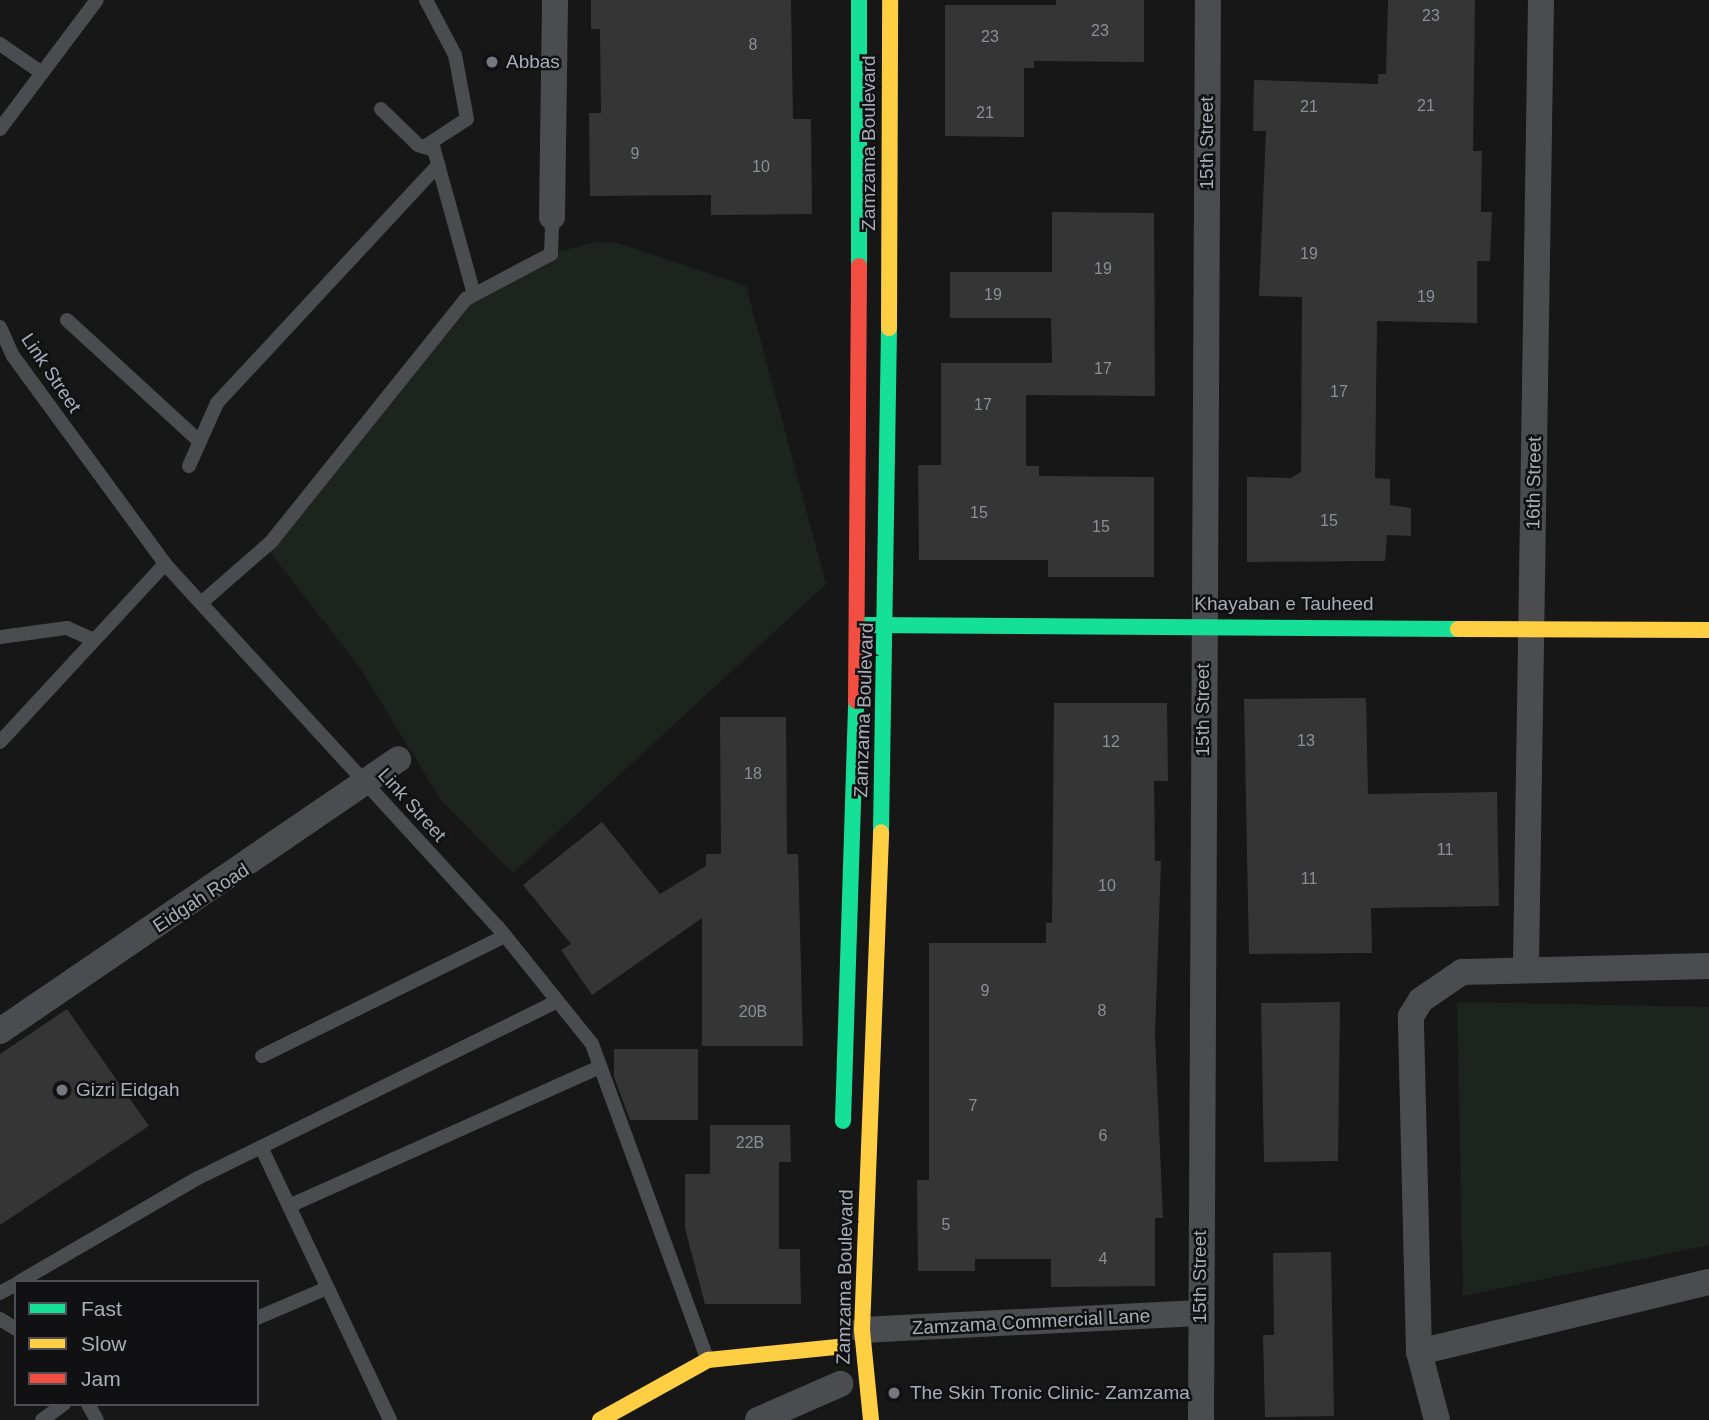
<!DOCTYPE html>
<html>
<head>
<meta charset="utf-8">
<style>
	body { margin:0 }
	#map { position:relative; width:1709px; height:1420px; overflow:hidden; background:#171717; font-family:Helvetica,sans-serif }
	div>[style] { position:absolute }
	.green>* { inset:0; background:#1d241e }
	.building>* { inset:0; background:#353536 }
	.lane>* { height:14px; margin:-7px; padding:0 7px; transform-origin:7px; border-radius:7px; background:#4b4c50 }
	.street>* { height:26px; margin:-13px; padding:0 13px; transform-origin:13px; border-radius:13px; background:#4b4c50 }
	.fast>* { height:16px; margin:-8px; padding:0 8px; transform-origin:8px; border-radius:8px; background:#16e098 }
	.slow>* { height:16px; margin:-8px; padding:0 8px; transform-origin:8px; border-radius:8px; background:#ffcf43 }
	.jam>* { height:16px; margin:-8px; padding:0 8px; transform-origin:8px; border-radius:8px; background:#f24e42 }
	.dots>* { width:19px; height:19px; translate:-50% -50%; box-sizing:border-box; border:4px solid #111113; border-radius:50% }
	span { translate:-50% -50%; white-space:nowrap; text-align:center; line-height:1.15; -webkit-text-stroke:5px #111113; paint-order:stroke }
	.number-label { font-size:16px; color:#8b8f98 }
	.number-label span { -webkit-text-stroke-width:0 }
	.poi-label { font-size:19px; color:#a8adb8 }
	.left { translate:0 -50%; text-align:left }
	.street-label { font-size:19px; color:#a8adb8 }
	.legend { position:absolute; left:14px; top:1280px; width:245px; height:126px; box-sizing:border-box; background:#111113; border:2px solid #4d4f55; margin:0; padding:9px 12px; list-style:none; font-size:21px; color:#a8adb8 }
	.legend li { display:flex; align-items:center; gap:14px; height:35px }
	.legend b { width:35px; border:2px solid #4d4f55 }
</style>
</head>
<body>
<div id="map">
	<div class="green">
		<div style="clip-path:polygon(595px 242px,617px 243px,746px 286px,826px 584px,513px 873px,441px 800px,360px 668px,266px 547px,466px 299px,536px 258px)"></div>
		<div style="clip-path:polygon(1457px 1002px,1709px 1007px,1709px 1245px,1463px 1296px)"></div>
	</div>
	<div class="building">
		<div style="clip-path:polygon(591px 0,791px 0,793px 119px,811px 119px,812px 214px,711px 215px,711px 195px,590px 196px,589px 113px,601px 113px,600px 29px,591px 29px)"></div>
		<div style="clip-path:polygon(1056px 0,1144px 0,1144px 62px,1034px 61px,1034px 68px,1024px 68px,1024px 137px,945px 136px,945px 5px,1056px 5px)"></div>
		<div style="clip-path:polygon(1388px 0,1475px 0,1473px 151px,1482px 151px,1481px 212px,1492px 212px,1490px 261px,1477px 261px,1477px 323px,1377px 321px,1375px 478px,1390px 479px,1390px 505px,1411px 508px,1411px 536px,1387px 535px,1385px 561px,1247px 562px,1247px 477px,1291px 478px,1301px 472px,1302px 297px,1259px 296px,1266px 131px,1253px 131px,1254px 80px,1378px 84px,1378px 74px,1386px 74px)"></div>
		<div style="clip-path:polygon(1052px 212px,1154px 213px,1155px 396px,1026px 395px,1026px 466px,1039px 466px,1039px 476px,1154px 477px,1154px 577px,1048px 577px,1048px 560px,919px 560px,918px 465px,941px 465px,941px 363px,1052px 363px,1051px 318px,950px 318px,950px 272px,1052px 272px)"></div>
		<div style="clip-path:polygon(1366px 698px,1368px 794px,1497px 792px,1499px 906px,1371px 908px,1372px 953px,1249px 954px,1244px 699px)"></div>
		<div style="clip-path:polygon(1054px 703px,1167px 703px,1168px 781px,1154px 781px,1155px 861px,1161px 861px,1155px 1036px,1163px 1218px,1155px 1218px,1155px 1286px,1051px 1287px,1051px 1259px,975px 1259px,975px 1271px,918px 1271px,917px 1180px,929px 1180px,929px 943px,1046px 943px,1046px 923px,1052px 923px)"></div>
		<div style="clip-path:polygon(720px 717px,786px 717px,787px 854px,798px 854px,803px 1046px,702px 1046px,702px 918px,592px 995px,561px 950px,571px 944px,523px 885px,602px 822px,660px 894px,706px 866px,706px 854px,721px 854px)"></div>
		<div style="clip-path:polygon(1340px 1002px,1338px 1161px,1264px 1162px,1261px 1003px)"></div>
		<div style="clip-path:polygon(67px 1009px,149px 1126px,0 1225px,0 1054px)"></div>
		<div style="clip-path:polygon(614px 1049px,698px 1049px,698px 1120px,630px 1120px,614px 1077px)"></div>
		<div style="clip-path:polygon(710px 1125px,790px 1125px,791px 1162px,779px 1162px,779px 1249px,800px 1249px,801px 1304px,705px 1304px,685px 1228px,685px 1174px,710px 1174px)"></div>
		<div style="clip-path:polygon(1331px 1252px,1334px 1416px,1265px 1417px,1263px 1335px,1274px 1335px,1273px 1253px)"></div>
	</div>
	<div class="lane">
		<div style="left:0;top:44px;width:51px;rotate:34.6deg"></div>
		<div style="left:381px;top:109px;width:52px;rotate:44.2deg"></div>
		<div style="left:418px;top:145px;width:17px;rotate:17deg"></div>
		<div style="left:434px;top:150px;width:149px;rotate:74.5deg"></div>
		<div style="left:0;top:129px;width:161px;rotate:-53.1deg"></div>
		<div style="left:424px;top:147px;width:51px;rotate:-33.1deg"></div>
		<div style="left:467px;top:119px;width:65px;rotate:-100.6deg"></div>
		<div style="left:455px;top:55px;width:62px;rotate:-117.8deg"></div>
		<div style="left:67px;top:320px;width:180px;rotate:42.5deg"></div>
		<div style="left:0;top:327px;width:32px;rotate:66deg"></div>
		<div style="left:13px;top:356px;width:258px;rotate:53.8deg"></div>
		<div style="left:165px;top:564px;width:493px;rotate:47.5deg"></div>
		<div style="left:498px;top:927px;width:150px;rotate:51.2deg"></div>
		<div style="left:592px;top:1044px;width:334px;rotate:69.9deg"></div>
		<div style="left:189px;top:466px;width:69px;rotate:-66deg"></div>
		<div style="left:217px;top:403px;width:325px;rotate:-47.1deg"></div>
		<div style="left:201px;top:603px;width:93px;rotate:-41.1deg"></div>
		<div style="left:271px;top:542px;width:312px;rotate:-51.3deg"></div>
		<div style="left:466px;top:299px;width:96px;rotate:-27.9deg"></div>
		<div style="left:551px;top:254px;width:37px;rotate:-88deg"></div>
		<div style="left:0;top:637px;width:68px;rotate:-7.7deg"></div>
		<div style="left:67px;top:628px;width:27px;rotate:24deg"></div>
		<div style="left:0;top:742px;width:243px;rotate:-47.2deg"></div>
		<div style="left:262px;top:1056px;width:271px;rotate:-26.3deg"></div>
		<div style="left:262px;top:1149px;width:300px;rotate:64.7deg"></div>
		<div style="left:289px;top:1206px;width:341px;rotate:-24.1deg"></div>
		<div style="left:19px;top:1282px;width:207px;rotate:-30.2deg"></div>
		<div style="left:198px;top:1178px;width:400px;rotate:-26.2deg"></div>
		<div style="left:0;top:1293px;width:18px;rotate:-29deg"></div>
		<div style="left:257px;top:1318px;width:76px;rotate:-23.2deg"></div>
		<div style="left:0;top:1319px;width:19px;rotate:32deg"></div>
		<div style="left:88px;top:1404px;width:18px;rotate:61deg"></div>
		<div style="left:42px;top:1420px;width:27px;rotate:-36deg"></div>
	</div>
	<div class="street">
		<div style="left:552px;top:217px;width:217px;rotate:-89.2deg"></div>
		<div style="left:1526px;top:965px;width:965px;rotate:-89.11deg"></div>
		<div style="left:0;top:1031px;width:482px;rotate:-34.3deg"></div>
		<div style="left:862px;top:1330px;width:338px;rotate:-2.9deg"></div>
		<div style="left:1419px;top:1352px;width:298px;rotate:-13.6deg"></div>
		<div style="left:758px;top:1420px;width:90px;rotate:-23.7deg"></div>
		<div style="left:1201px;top:1420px;width:1420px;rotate:-89.72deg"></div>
		<div style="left:1437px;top:1420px;width:70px;rotate:-104.8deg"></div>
		<div style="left:1419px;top:1352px;width:336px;rotate:-91.4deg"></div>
		<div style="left:1411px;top:1016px;width:19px;rotate:-58deg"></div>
		<div style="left:1421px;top:1000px;width:50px;rotate:-34.3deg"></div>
		<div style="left:1462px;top:972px;width:247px;rotate:-1.4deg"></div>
	</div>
	<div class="fast">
		<div style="left:859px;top:266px;width:266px;rotate:-90deg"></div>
		<div style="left:864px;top:625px;width:594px;rotate:0.39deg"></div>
		<div style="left:881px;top:832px;width:504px;rotate:-89.09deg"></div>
		<div style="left:843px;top:1121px;width:420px;rotate:-88.2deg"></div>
	</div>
	<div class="slow">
		<div style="left:889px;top:328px;width:328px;rotate:-89.8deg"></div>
		<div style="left:1458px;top:629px;width:251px;rotate:0.2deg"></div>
		<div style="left:600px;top:1420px;width:124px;rotate:-29.1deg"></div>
		<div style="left:708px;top:1360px;width:130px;rotate:-5.8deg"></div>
		<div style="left:871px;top:1420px;width:90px;rotate:-95.7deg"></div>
		<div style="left:862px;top:1330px;width:498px;rotate:-87.8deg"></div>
	</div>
	<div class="jam">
		<div style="left:856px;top:701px;width:435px;rotate:-89.6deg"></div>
	</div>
	<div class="dots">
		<div style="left:492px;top:62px;background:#757880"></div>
		<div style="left:62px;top:1090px;background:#757880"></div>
		<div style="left:894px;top:1393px;background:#757880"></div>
	</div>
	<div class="number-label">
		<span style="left:1431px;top:16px">23</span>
		<span style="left:1100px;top:31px">23</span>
		<span style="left:990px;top:37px">23</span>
		<span style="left:753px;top:45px">8</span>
		<span style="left:1426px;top:106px">21</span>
		<span style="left:1309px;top:107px">21</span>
		<span style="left:985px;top:113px">21</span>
		<span style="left:635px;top:154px">9</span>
		<span style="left:761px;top:167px">10</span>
		<span style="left:1309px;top:254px">19</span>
		<span style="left:1103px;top:269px">19</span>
		<span style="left:993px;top:295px">19</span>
		<span style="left:1426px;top:297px">19</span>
		<span style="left:1103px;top:369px">17</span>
		<span style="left:1339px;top:392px">17</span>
		<span style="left:983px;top:405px">17</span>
		<span style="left:979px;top:513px">15</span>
		<span style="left:1329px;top:521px">15</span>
		<span style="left:1101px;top:527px">15</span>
		<span style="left:1306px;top:741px">13</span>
		<span style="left:1111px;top:742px">12</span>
		<span style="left:753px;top:774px">18</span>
		<span style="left:1445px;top:850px">11</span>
		<span style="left:1309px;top:879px">11</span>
		<span style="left:1107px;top:886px">10</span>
		<span style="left:985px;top:991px">9</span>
		<span style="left:1102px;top:1011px">8</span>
		<span style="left:753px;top:1012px">20B</span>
		<span style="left:973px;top:1106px">7</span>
		<span style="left:1103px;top:1136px">6</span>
		<span style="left:750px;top:1143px">22B</span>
		<span style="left:946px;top:1225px">5</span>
		<span style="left:1103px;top:1259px">4</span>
	</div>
	<div class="poi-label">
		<span class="left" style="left:506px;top:62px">Abbas</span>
		<span class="left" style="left:76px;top:1090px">Gizri Eidgah</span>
		<span class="left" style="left:910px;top:1393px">The Skin Tronic Clinic- Zamzama</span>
	</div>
	<div class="street-label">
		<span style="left:869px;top:143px;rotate:-90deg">Zamzama Boulevard</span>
		<span style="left:1207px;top:143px;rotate:-90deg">15th Street</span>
		<span style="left:51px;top:373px;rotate:56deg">Link Street</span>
		<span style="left:1534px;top:483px;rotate:-89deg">16th Street</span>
		<span style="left:1284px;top:604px">Khayaban e Tauheed</span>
		<span style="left:864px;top:710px;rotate:-88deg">Zamzama Boulevard</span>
		<span style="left:1203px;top:710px;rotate:-90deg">15th Street</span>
		<span style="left:412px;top:805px;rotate:48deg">Link Street</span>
		<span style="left:201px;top:898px;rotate:-33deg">Eidgah Road</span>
		<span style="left:845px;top:1277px;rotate:-89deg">Zamzama Boulevard</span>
		<span style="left:1200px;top:1277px;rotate:-90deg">15th Street</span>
		<span style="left:1031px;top:1322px;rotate:-3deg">Zamzama Commercial Lane</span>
	</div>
	<ul class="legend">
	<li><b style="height:9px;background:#16e098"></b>Fast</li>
	<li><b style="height:9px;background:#ffcf43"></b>Slow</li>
	<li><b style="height:9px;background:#f24e42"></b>Jam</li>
	</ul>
</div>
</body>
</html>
